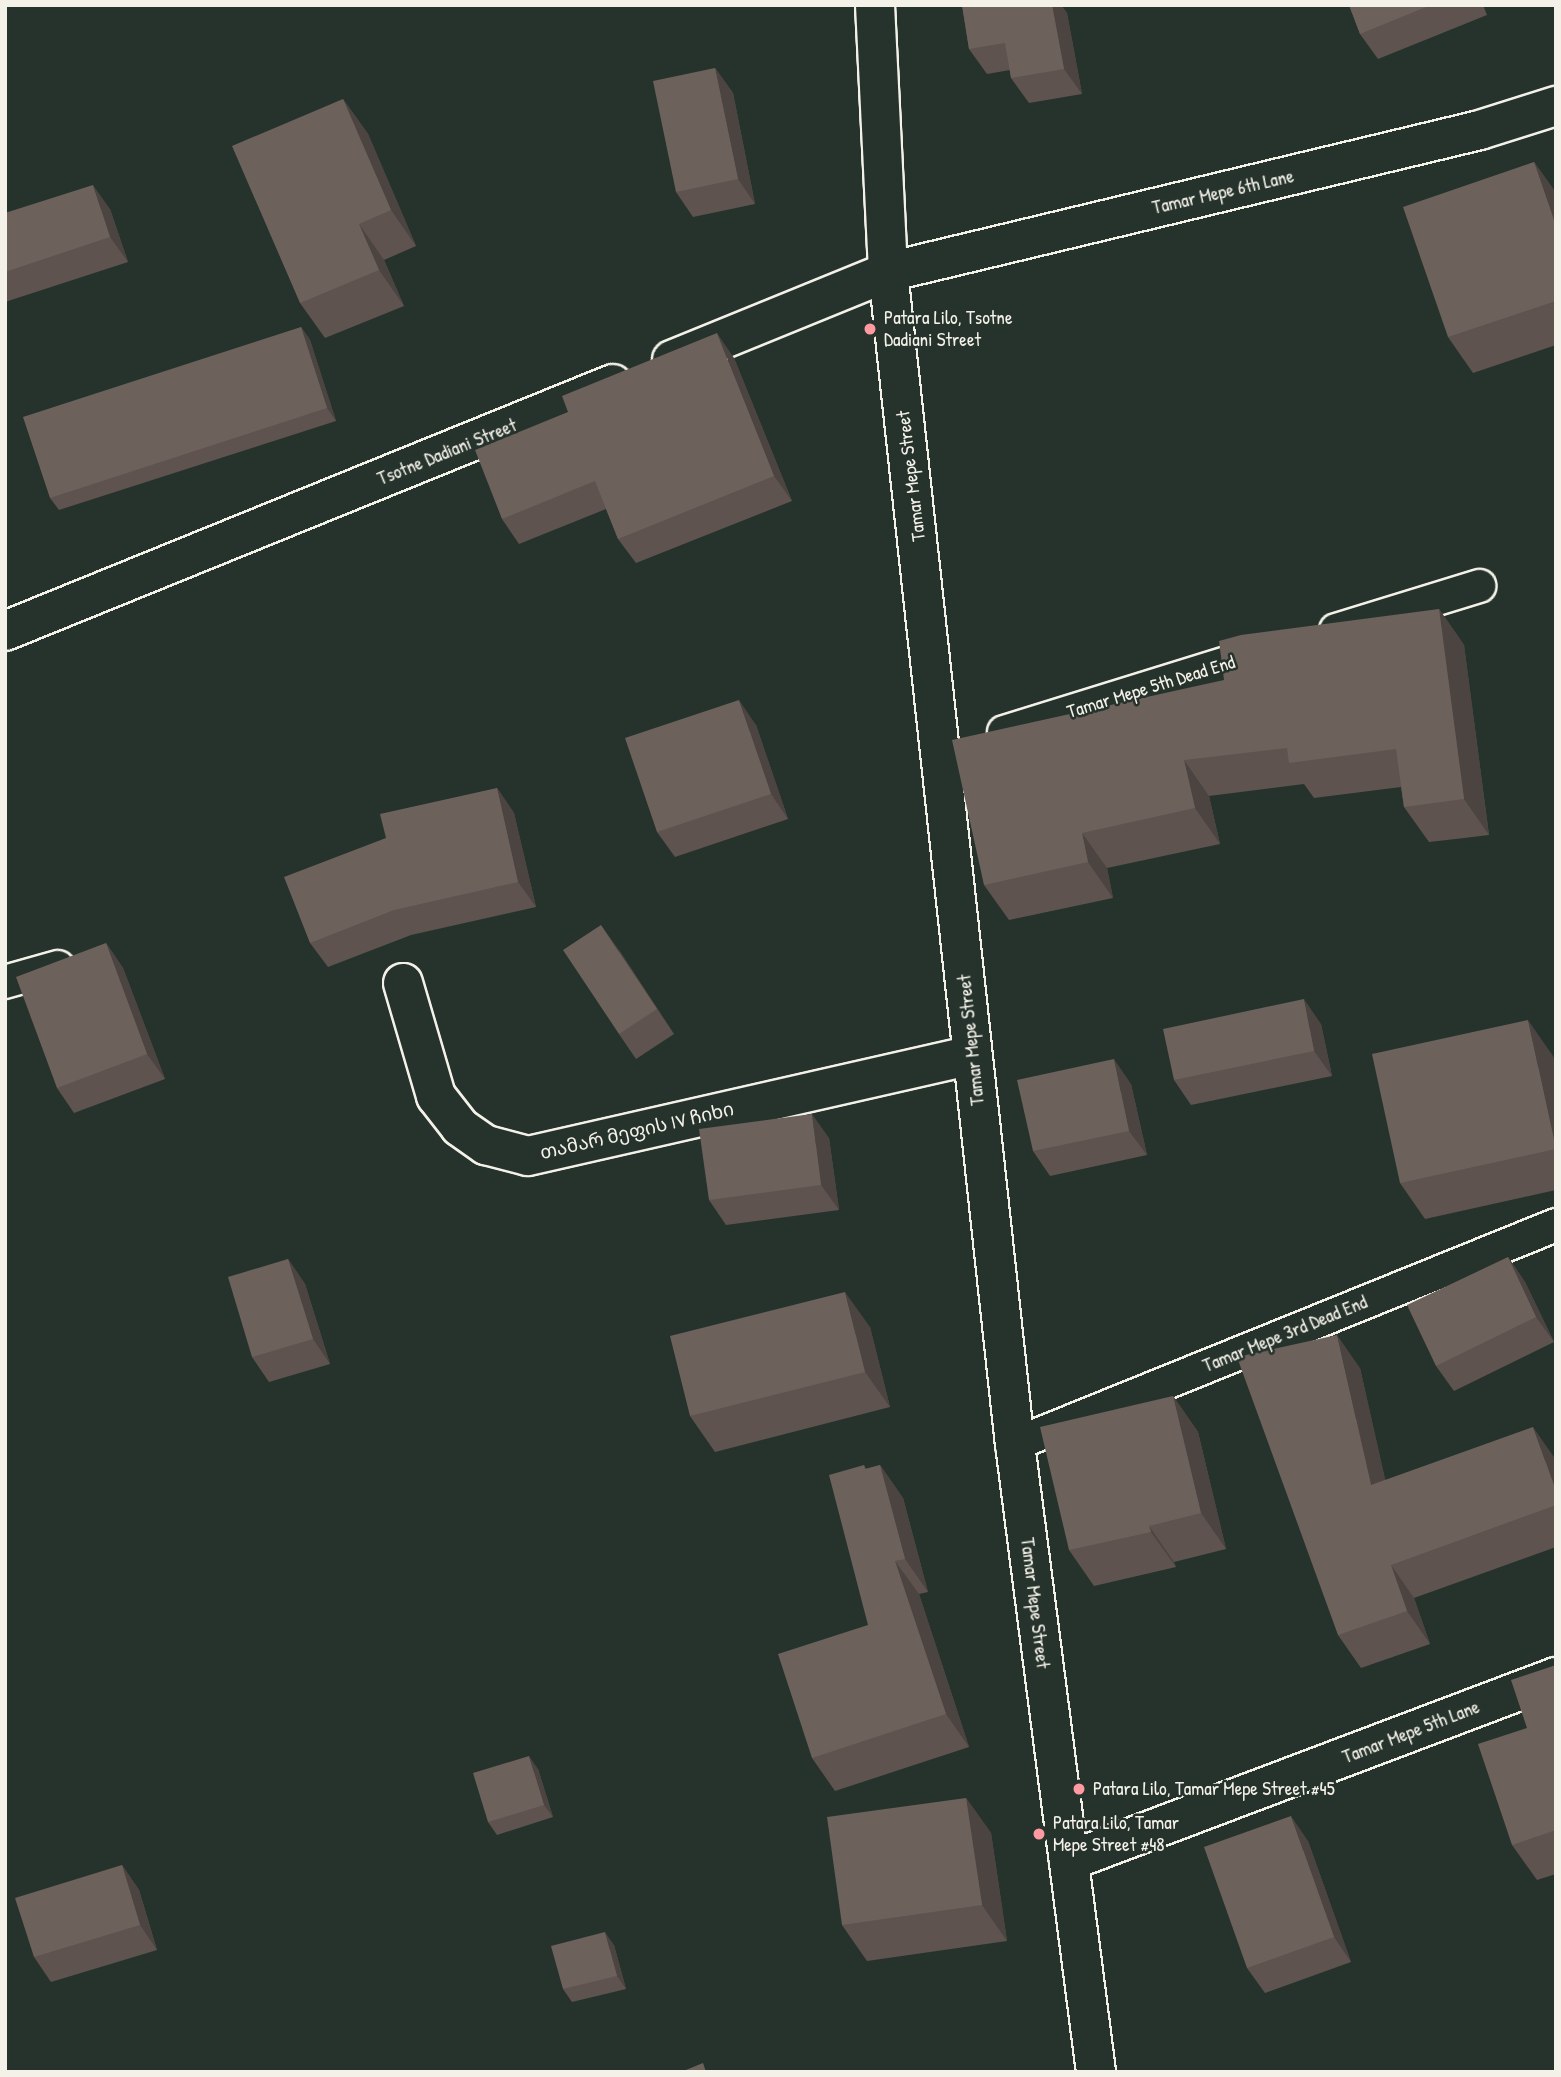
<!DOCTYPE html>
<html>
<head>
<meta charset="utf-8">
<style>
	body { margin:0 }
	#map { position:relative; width:1561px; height:2077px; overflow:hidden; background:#26332d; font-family:"Patrick Hand","Noto Sans Georgian",sans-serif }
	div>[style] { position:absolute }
	.roads { filter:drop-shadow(2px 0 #f4f1e8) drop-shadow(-2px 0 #f4f1e8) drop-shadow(0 2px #f4f1e8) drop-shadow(0 -2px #f4f1e8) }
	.service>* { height:32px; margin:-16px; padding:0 16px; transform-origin:16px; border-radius:16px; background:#26332d }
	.minor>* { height:38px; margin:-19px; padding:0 19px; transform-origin:19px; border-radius:19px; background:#26332d }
	.tertiary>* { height:38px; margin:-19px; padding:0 19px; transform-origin:19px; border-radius:19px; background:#26332d }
	.wall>* { inset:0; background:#5e534f }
	.shaded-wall>* { inset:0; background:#4c4440 }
	.building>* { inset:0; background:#6d615c }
	.dots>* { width:19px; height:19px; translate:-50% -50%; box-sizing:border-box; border:4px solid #26332d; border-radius:50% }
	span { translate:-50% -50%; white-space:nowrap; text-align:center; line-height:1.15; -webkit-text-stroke:5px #26332d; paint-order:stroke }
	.street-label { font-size:19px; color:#f4f1e8 }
	.poi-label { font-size:19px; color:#f4f1e8 }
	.left { translate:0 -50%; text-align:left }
	.frame { position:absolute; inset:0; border:7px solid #f4f1e8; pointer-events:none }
</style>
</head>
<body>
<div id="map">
	<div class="roads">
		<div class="service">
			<div style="left:1336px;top:630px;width:150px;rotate:-17.1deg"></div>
			<div style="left:1004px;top:732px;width:271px;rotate:-17.2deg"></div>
			<div style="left:5px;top:982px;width:55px;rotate:-15.8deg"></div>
			<div style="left:1015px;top:1444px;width:584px;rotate:-22.04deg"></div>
		</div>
		<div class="minor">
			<div style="left:875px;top:5px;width:267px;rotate:87.2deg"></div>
			<div style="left:672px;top:360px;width:233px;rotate:-22.2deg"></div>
			<div style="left:888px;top:272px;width:609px;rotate:-13.49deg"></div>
			<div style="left:1480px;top:130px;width:80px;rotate:-17.5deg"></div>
			<div style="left:5px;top:631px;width:656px;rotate:-22.11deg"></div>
			<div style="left:403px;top:983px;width:118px;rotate:73.7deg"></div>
			<div style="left:436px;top:1096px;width:39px;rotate:52deg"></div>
			<div style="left:460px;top:1127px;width:32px;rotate:35deg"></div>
			<div style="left:486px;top:1145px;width:43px;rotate:14.7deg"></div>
			<div style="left:528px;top:1156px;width:455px;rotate:-12.8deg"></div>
			<div style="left:1069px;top:1861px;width:521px;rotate:-20.7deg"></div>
		</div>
		<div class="tertiary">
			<div style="left:888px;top:272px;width:1179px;rotate:83.82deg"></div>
			<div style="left:1015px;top:1444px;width:633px;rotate:82.65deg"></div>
		</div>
	</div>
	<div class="wall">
		<div style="clip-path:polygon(962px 5px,1061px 5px,1067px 13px,1082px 94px,1029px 103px,1011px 78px,1010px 70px,987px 74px,969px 49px)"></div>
		<div style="clip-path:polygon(1349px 5px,1483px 5px,1487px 15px,1378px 59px,1360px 34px)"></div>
		<div style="clip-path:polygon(715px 68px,733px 93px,755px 204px,693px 217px,676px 192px)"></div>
		<div style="clip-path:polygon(343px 99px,368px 134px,416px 246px,384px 260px,404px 306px,325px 338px,300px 303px)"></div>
		<div style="clip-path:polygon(1534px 162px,1556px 193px,1556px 345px,1473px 373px,1448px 337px)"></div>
		<div style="clip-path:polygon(110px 209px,128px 262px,5px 302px,5px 213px)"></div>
		<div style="clip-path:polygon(301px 327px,310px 340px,336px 421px,59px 510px,50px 498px)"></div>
		<div style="clip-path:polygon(734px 358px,792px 501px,636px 563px,618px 539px,606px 509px,519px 544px,502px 519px)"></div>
		<div style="clip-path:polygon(1439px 609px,1464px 645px,1489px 835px,1429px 842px,1404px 807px,1401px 787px,1314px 798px,1304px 784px,1209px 796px,1220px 844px,1107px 868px,1113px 898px,1009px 920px,984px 885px,1224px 680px)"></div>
		<div style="clip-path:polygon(756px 725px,788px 819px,675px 857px,657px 832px)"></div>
		<div style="clip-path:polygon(497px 788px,514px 813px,536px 907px,411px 935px,328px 967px,310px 943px,386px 838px)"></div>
		<div style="clip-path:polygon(106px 943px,123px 968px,165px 1079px,74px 1113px,57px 1088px)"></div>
		<div style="clip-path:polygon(619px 950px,674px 1034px,636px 1059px,619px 1034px)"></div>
		<div style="clip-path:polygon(1321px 1024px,1332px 1076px,1191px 1105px,1174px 1080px)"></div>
		<div style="clip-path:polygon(1553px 1056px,1556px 1070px,1556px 1190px,1425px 1219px,1400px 1183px)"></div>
		<div style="clip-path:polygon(1131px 1084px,1147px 1155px,1050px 1176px,1033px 1151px)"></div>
		<div style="clip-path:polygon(829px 1138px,839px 1210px,726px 1225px,709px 1200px)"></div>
		<div style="clip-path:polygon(1508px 1257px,1525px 1282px,1554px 1342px,1454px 1391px,1436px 1366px)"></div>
		<div style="clip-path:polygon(288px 1259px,305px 1284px,330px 1364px,269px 1382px,252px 1357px)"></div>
		<div style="clip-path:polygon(870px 1327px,890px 1407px,715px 1452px,690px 1416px)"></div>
		<div style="clip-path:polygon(1360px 1368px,1385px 1480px,1556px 1460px,1556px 1547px,1414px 1598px,1430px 1644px,1361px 1668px,1338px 1635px)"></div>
		<div style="clip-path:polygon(1173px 1396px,1198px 1432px,1226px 1549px,1174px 1562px,1176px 1567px,1094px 1586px,1069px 1550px)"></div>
		<div style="clip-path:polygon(864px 1465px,866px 1469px,880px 1465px,903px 1498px,928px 1592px,919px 1594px,969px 1747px,835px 1791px,812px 1758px,868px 1625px)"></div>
		<div style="clip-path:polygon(1556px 1665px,1556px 1874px,1537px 1880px,1512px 1845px,1527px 1728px)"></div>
		<div style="clip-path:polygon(538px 1769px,553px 1817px,497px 1835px,488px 1822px)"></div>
		<div style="clip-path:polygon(966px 1798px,991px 1833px,1007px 1941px,867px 1961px,842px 1925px)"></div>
		<div style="clip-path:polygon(1308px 1841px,1351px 1962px,1265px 1993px,1247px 1968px)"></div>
		<div style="clip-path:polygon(122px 1865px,139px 1890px,157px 1950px,51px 1982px,34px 1957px)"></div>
		<div style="clip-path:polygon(614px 1945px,626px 1989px,572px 2002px,563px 1989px)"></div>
	</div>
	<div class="shaded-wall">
		<div style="clip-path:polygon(1052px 5px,1061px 5px,1067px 13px,1082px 94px,1064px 69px)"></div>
		<div style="clip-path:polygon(715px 68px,733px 93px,755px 204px,738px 179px)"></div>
		<div style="clip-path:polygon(343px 99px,368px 134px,416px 246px,391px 210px)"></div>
		<div style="clip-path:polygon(1534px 162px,1556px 193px,1556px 226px)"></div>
		<div style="clip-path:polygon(93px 185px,110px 209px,128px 262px,110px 237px)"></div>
		<div style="clip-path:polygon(359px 224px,384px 260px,404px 306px,379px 270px)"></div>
		<div style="clip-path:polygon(301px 327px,310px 340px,336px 421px,327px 408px)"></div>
		<div style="clip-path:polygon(717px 333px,734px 358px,792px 501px,774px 476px)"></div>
		<div style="clip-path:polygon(1439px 609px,1464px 645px,1489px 835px,1464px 799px)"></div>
		<div style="clip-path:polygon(739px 700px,756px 725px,788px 819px,771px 794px)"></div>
		<div style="clip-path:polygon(1184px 760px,1209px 796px,1220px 844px,1195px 808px)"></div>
		<div style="clip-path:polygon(497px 788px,514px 813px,536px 907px,518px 882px)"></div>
		<div style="clip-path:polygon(1082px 833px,1107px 868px,1113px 898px,1088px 862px)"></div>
		<div style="clip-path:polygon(601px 925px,619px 950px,674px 1034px,657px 1009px)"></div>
		<div style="clip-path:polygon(106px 943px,123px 968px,165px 1079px,147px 1054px)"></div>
		<div style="clip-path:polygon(1304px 999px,1321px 1024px,1332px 1076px,1314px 1051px)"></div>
		<div style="clip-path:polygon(1528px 1020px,1553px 1056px,1556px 1070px,1556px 1149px)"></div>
		<div style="clip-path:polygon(1114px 1059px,1131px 1084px,1147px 1155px,1129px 1131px)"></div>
		<div style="clip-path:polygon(812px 1114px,829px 1138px,839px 1210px,821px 1185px)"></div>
		<div style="clip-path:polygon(1508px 1257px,1525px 1282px,1554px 1342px,1536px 1317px)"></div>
		<div style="clip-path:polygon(288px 1259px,305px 1284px,330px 1364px,313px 1339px)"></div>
		<div style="clip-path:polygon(845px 1292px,870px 1327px,890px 1407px,865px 1372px)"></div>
		<div style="clip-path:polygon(1337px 1335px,1360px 1368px,1394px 1518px,1371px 1485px)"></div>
		<div style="clip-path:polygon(1173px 1396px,1198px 1432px,1226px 1549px,1201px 1513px)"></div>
		<div style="clip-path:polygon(1533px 1427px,1556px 1460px,1556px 1491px)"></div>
		<div style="clip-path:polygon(880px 1465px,903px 1498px,928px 1592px,905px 1559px)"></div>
		<div style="clip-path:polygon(1149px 1526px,1174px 1562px,1176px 1567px,1151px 1532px)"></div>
		<div style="clip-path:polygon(895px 1561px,919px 1594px,969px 1747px,946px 1714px)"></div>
		<div style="clip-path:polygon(1391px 1565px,1414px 1598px,1430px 1644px,1407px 1611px)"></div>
		<div style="clip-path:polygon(529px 1756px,538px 1769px,553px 1817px,544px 1805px)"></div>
		<div style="clip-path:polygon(966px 1798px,991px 1833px,1007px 1941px,982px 1905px)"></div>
		<div style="clip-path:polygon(1291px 1816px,1308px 1841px,1351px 1962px,1334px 1937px)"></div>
		<div style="clip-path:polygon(122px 1865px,139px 1890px,157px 1950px,140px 1925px)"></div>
		<div style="clip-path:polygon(605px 1932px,614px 1945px,626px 1989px,617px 1976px)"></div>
	</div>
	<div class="building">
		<div style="clip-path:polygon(962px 5px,1052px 5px,1064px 69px,1011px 78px,1005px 43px,969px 49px)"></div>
		<div style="clip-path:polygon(1349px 5px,1431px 5px,1360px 34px)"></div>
		<div style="clip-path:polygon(715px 68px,738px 179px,676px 192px,653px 81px)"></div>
		<div style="clip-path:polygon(343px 99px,391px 210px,359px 224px,379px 270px,300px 303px,232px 146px)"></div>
		<div style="clip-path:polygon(1534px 162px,1556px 226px,1556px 301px,1448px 337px,1403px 207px)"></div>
		<div style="clip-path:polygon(93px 185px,110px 237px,5px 272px,5px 213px)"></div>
		<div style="clip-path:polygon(301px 327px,327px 408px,50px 498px,23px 417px)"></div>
		<div style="clip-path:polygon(717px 333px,774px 476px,618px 539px,595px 481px,502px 519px,475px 450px,568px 412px,562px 396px)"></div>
		<div style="clip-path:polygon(1439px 609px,1464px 799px,1404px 807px,1396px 749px,1289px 763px,1287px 748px,1184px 760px,1195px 808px,1082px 833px,1088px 862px,984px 885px,952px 740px,1224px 680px,1219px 641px,1241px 635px)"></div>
		<div style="clip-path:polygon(739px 700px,771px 794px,657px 832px,625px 738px)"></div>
		<div style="clip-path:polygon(497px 788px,518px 882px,394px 910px,310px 943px,284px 877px,386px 838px,380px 814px)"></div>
		<div style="clip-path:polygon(601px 925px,657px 1009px,619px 1034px,563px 950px)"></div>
		<div style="clip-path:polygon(106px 943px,147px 1054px,57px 1088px,16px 977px)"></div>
		<div style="clip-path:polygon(1304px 999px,1314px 1051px,1174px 1080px,1163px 1029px)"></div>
		<div style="clip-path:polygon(1528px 1020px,1556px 1149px,1400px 1183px,1372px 1054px)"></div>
		<div style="clip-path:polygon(1114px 1059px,1129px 1131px,1033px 1151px,1017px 1080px)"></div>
		<div style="clip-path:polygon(812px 1114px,821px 1185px,709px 1200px,699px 1129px)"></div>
		<div style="clip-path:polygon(1508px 1257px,1536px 1317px,1436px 1366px,1407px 1305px)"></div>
		<div style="clip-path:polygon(288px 1259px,313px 1339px,252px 1357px,228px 1277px)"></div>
		<div style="clip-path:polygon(845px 1292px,865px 1372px,690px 1416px,670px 1336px)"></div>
		<div style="clip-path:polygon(1337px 1335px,1371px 1485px,1533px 1427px,1556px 1491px,1556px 1505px,1391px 1565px,1407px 1611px,1338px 1635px,1237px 1357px)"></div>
		<div style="clip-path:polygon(1173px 1396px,1201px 1513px,1149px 1526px,1151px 1532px,1069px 1550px,1040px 1427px)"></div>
		<div style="clip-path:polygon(864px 1465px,865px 1469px,880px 1465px,905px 1559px,895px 1561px,946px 1714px,812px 1758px,778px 1654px,868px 1625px,829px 1475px)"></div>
		<div style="clip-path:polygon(1556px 1665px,1556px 1830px,1512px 1845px,1478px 1744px,1527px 1728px,1511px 1680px)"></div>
		<div style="clip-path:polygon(529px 1756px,544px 1805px,488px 1822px,473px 1773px)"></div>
		<div style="clip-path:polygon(966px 1798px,982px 1905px,842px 1925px,827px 1817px)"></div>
		<div style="clip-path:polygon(1291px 1816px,1334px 1937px,1247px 1968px,1204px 1847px)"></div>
		<div style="clip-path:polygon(122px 1865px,140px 1925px,34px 1957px,15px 1898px)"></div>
		<div style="clip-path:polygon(605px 1932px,617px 1976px,563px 1989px,551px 1946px)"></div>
		<div style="clip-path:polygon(703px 2063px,706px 2072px,681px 2072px)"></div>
	</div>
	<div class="dots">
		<div style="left:870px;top:329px;background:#ff9aa2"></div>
		<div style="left:1079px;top:1789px;background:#ff9aa2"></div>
		<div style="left:1039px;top:1834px;background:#ff9aa2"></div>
	</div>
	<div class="street-label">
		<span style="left:1223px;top:192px;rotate:-13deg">Tamar Mepe 6th Lane</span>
		<span style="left:447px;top:452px;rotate:-22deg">Tsotne Dadiani Street</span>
		<span style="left:911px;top:476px;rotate:-97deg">Tamar Mepe Street</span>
		<span style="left:1151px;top:687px;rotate:-17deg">Tamar Mepe 5th Dead End</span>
		<span style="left:971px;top:1040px;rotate:-96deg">Tamar Mepe Street</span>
		<span style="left:637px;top:1131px;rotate:-13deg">თამარ მეფის IV ჩიხი</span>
		<span style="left:1285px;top:1334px;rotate:-22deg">Tamar Mepe 3rd Dead End</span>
		<span style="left:1035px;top:1603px;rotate:83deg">Tamar Mepe Street</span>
		<span style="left:1411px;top:1732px;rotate:-21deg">Tamar Mepe 5th Lane</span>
	</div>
	<div class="poi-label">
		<span class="left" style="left:884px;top:329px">Patara Lilo, Tsotne<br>Dadiani Street</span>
		<span class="left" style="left:1093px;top:1789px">Patara Lilo, Tamar Mepe Street #45</span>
		<span class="left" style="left:1053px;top:1834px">Patara Lilo, Tamar<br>Mepe Street #48</span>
	</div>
	<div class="frame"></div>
</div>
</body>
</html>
